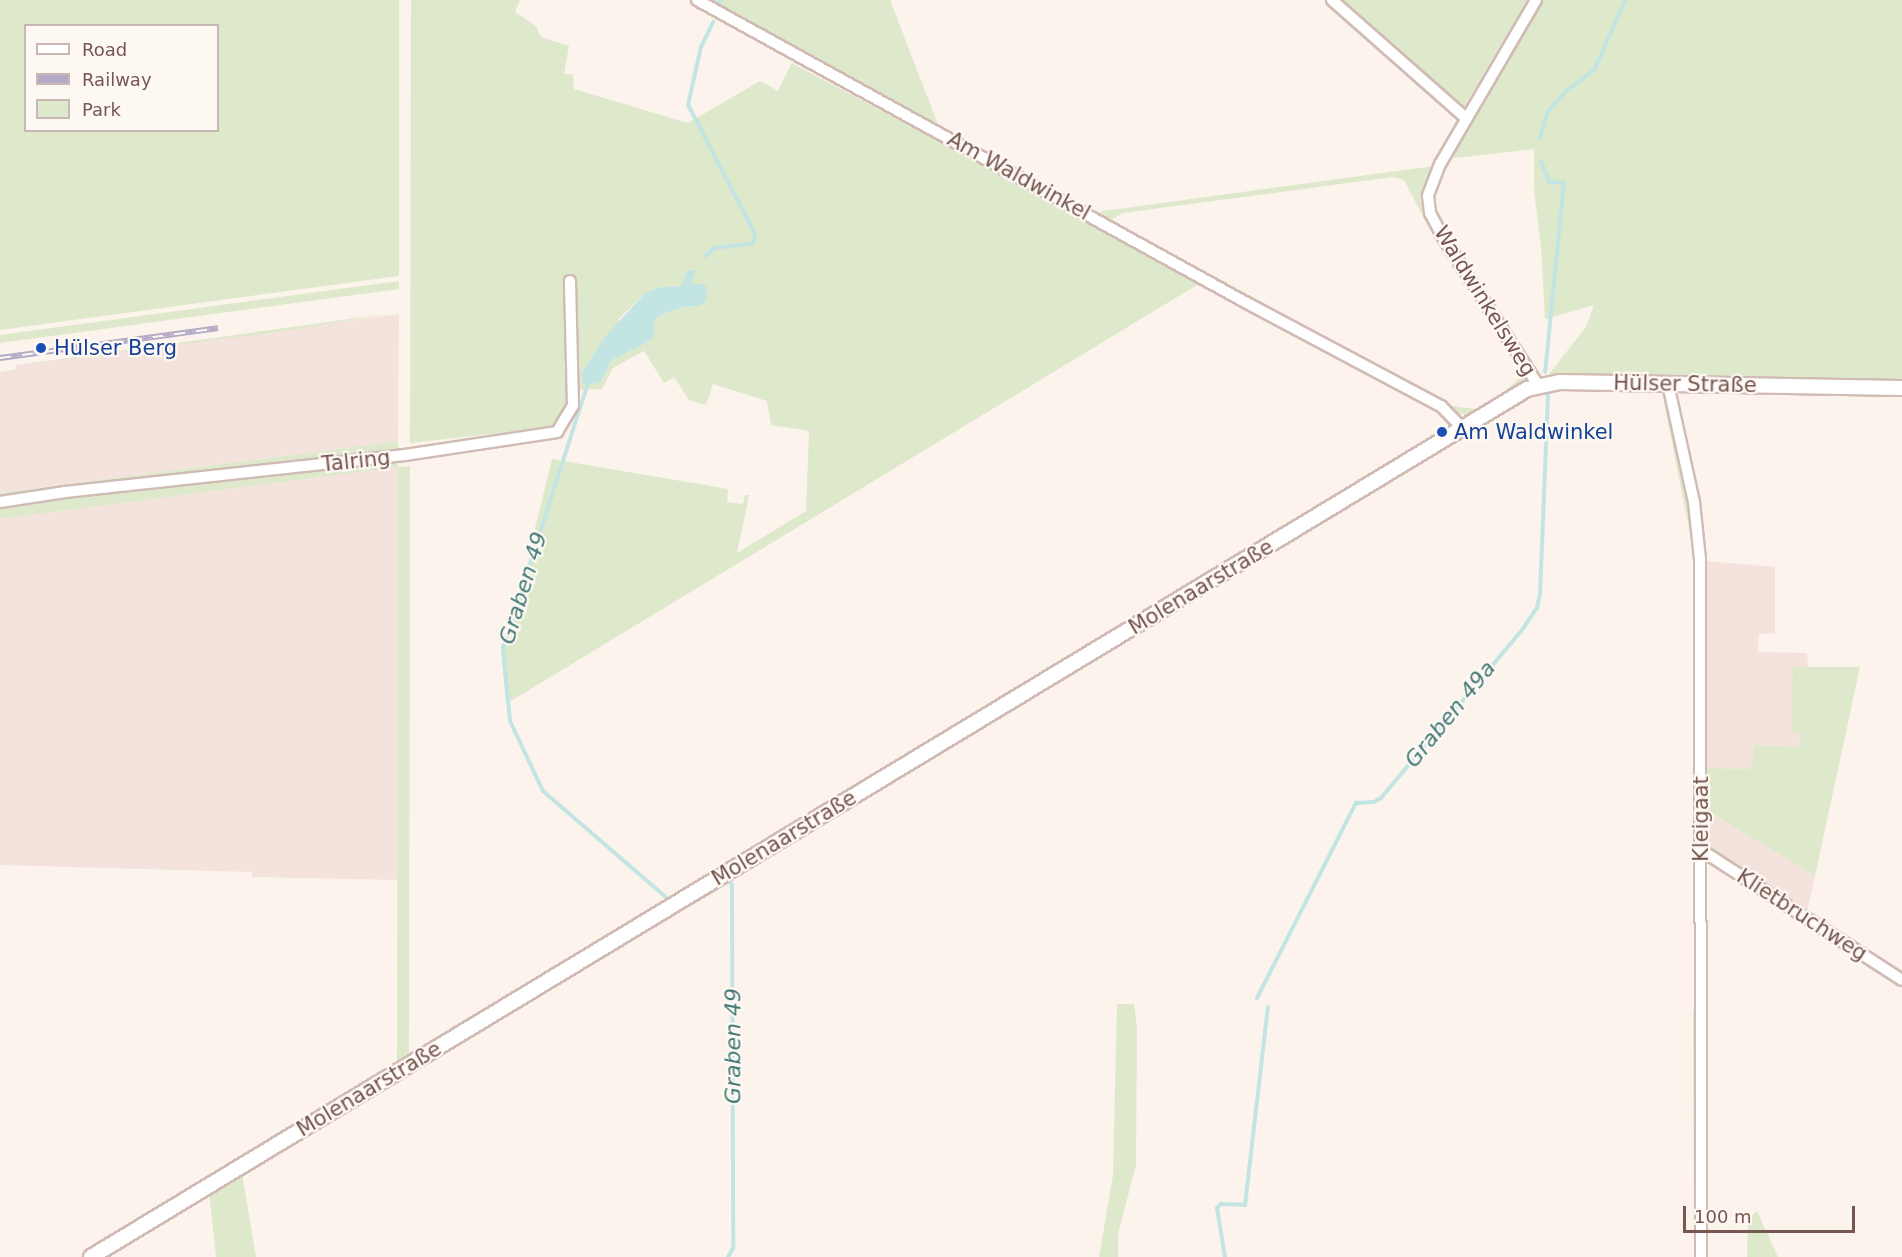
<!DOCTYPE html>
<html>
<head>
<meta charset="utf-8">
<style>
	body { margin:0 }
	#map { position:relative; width:1902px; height:1257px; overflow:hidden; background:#fcf3ed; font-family:"DejaVu Sans",sans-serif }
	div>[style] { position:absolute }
	.residential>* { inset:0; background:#f3e3dc }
	.green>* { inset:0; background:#dee9cb }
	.water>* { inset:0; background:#c2e5e3 }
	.stream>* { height:4px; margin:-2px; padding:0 2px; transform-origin:2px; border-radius:2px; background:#c2e5e3 }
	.roads { filter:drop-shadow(2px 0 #d0bbb5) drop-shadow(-2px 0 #d0bbb5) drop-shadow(0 2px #d0bbb5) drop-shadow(0 -2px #d0bbb5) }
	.minor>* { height:10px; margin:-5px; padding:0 5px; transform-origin:5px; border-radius:5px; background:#fff }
	.tertiary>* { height:14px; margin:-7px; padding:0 7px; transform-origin:7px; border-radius:7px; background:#fff }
	.rail>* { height:6px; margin-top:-3px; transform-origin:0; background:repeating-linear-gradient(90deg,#fef8f3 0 11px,#b3aac6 0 22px); box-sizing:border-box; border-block:2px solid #b3aac6 }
	.dots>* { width:16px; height:16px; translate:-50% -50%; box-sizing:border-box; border:3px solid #fef8f3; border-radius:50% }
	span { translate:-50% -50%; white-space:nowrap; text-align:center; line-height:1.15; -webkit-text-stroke:4.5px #fef8f3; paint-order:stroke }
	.street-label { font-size:21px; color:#765650 }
	.transit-label { font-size:21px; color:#164399 }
	.left { translate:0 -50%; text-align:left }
	.water-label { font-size:22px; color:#447a78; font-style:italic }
	.legend { position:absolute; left:24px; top:24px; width:195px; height:108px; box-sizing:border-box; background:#fef8f3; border:2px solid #c8b7b2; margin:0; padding:8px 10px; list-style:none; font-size:18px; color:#765650 }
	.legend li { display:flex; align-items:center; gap:12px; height:30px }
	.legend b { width:30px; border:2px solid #c8b7b2 }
	.scale { position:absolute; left:1683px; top:1206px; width:172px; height:27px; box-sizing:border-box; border:3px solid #765650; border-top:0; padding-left:8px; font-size:18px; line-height:21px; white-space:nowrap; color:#765650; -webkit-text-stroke:4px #fef8f3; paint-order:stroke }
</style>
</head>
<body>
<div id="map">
	<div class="residential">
		<div style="clip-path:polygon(399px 314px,398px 441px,0 493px,0 372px,16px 369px,16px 365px)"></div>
		<div style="clip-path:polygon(398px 467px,398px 880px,252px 877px,252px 872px,0 865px,0 519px)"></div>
		<div style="clip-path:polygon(1706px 561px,1775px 567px,1775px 633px,1759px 634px,1758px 652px,1807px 653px,1808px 667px,1793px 668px,1801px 735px,1799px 747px,1755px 745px,1752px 769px,1705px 768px)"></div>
		<div style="clip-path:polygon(1705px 809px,1815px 876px,1807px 911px,1704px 842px)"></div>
	</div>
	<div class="green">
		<div style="clip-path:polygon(evenodd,0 0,399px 0,399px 276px,0 330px,0 0,26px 26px,218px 26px,218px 130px,26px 130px,26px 26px)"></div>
		<div style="clip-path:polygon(evenodd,411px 0,520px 0,515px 12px,536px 26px,541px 37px,569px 46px,564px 74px,573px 74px,574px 89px,688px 123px,760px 81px,778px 91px,792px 63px,1202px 282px,506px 704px,501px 647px,538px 534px,535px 528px,552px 459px,728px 489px,727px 502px,743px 504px,745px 495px,749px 495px,737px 553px,806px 511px,809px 431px,771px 425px,767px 401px,713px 384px,706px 405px,689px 400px,674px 377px,664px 383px,644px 351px,613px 368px,602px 389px,577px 390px,576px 289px,564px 291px,569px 403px,555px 427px,410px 443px,411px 0,681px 286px,699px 306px,683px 307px,660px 315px,654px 323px,654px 336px,650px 341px,612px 360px,601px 382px,619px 319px,645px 293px,661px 287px,681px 286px)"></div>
		<div style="clip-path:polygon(705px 0,890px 0,939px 127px)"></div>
		<div style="clip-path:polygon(1340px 0,1527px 0,1464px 107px)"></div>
		<div style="clip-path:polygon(1541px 0,1902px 0,1902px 381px,1549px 374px,1586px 327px,1594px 305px,1545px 319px,1541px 247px,1534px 191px,1534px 149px,1455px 158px,1451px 156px)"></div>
		<div style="clip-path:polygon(evenodd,1434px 166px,1420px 200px,1429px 220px,1527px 378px,1523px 386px,1468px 415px,1458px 414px,1096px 215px,1103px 211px,1434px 166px,1393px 177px,1404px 180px,1425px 220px,1523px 375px,1504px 392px,1475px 409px,1452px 406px,1111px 220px,1123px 213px,1393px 177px)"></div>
		<div style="clip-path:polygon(399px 281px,399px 289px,0 343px,0 335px)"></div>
		<div style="clip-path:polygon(399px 312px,292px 330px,20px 365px,292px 327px)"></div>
		<div style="clip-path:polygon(1662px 392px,1686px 473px,1697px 562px,1697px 992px,1694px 999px,1694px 554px)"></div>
		<div style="clip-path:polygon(398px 441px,398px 467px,410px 466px,409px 1056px,397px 1064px,398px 467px,0 519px,0 493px)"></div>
		<div style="clip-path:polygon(1793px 667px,1860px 667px,1815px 876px,1705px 809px,1705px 768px,1752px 769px,1754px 745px,1799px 747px,1801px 735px,1791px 732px)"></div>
		<div style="clip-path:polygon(1704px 842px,1902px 973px,1902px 977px,1709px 851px)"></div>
		<div style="clip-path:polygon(1117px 1004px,1134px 1004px,1137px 1027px,1136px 1165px,1118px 1234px,1118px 1257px,1099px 1257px,1113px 1175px)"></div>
		<div style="clip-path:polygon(1693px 1010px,1698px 1013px,1697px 1257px,1694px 1257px)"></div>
		<div style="clip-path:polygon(242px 1173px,256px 1257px,216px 1257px,209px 1193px)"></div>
		<div style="clip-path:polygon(1757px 1211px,1778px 1257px,1747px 1257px,1748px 1219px)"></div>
	</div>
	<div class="water">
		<div style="clip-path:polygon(696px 270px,691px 284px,702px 284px,707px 287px,706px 301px,699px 306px,683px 307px,660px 315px,654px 323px,654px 337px,650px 341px,612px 360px,601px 382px,586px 385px,582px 382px,582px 373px,603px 339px,645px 293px,661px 287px,681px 286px,687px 271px)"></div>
	</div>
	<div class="stream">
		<div style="left:717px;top:4px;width:6px;rotate:-45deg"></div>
		<div style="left:1540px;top:138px;width:26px;rotate:-74deg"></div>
		<div style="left:1547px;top:113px;width:29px;rotate:-49deg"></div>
		<div style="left:1566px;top:91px;width:36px;rotate:-37deg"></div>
		<div style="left:1595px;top:69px;width:75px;rotate:-66.5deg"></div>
		<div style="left:1541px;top:161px;width:22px;rotate:69deg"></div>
		<div style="left:1549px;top:182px;width:15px;rotate:4deg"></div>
		<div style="left:1564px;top:183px;width:190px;rotate:95.7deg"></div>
		<div style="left:705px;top:256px;width:13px;rotate:-39deg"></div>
		<div style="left:715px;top:248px;width:38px;rotate:-7deg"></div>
		<div style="left:753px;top:243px;width:9px;rotate:-77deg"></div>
		<div style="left:755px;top:234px;width:145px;rotate:-117.4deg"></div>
		<div style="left:688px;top:105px;width:59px;rotate:-77.4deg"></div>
		<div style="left:701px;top:47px;width:28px;rotate:-64deg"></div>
		<div style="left:588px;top:383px;width:277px;rotate:107.8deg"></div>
		<div style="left:503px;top:647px;width:74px;rotate:84.6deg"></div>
		<div style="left:510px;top:721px;width:77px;rotate:64.8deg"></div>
		<div style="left:543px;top:791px;width:164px;rotate:40.8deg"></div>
		<div style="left:690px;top:904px;width:45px;rotate:-30.5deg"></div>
		<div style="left:729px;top:881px;width:5px;rotate:53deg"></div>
		<div style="left:732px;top:885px;width:363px;rotate:89.8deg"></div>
		<div style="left:733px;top:1248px;width:10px;rotate:119deg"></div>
		<div style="left:1257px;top:998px;width:219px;rotate:-63.1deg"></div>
		<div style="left:1356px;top:803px;width:18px;rotate:-3deg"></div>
		<div style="left:1374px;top:802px;width:8px;rotate:-30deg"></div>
		<div style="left:1381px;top:798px;width:219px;rotate:-50deg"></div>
		<div style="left:1522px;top:630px;width:27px;rotate:-56deg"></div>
		<div style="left:1537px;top:608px;width:14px;rotate:-78deg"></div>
		<div style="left:1540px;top:594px;width:202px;rotate:-87.7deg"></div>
		<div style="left:1225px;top:1257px;width:50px;rotate:-99.3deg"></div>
		<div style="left:1217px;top:1208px;width:6px;rotate:-45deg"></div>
		<div style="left:1221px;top:1204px;width:24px;rotate:2deg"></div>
		<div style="left:1245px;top:1205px;width:199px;rotate:-83.4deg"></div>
	</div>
	<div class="roads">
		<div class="minor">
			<div style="left:697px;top:0;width:626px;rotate:28.86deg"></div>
			<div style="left:1245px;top:302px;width:222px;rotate:28deg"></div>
			<div style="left:1441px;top:406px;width:29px;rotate:46deg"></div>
			<div style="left:1332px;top:0;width:179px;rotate:41.4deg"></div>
			<div style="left:1536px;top:0;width:190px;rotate:120.3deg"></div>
			<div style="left:1440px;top:164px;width:34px;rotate:111deg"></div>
			<div style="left:1428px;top:196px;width:17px;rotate:83deg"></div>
			<div style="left:1430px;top:213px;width:26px;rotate:62deg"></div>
			<div style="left:1442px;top:236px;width:177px;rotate:57.2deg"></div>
			<div style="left:1668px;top:384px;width:121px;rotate:77.6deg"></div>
			<div style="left:1694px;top:502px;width:57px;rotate:84deg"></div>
			<div style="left:1700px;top:559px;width:698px;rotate:89.92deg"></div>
			<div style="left:0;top:502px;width:66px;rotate:-8.7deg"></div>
			<div style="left:65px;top:492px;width:342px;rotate:-6.2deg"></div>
			<div style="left:405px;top:455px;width:154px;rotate:-8.6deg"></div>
			<div style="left:557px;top:432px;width:31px;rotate:-59deg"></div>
			<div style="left:573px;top:405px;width:124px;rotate:-91.4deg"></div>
			<div style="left:1701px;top:850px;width:239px;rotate:32.9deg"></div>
		</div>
		<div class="tertiary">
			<div style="left:91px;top:1257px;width:1678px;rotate:-31.15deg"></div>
			<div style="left:1527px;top:389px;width:34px;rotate:-12deg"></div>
			<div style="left:1560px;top:382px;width:342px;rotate:1deg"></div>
		</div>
	</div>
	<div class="rail">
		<div style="left:0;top:358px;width:220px;rotate:-7.8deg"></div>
	</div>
	<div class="dots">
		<div style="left:41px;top:348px;background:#1a4fb4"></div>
		<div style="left:1442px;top:432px;background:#1a4fb4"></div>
	</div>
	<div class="street-label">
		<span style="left:1019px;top:176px;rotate:29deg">Am Waldwinkel</span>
		<span style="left:1485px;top:301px;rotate:58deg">Waldwinkelsweg</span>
		<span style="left:1685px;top:384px;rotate:1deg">Hülser Straße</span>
		<span style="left:356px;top:461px;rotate:-6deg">Talring</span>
		<span style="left:1201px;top:587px;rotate:-31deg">Molenaarstraße</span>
		<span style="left:1701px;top:819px;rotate:-90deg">Kleigaat</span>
		<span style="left:784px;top:838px;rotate:-31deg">Molenaarstraße</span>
		<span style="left:1802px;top:915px;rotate:33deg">Klietbruchweg</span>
		<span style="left:369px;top:1089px;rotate:-31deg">Molenaarstraße</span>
	</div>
	<div class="transit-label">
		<span class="left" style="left:54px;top:348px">Hülser Berg</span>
		<span class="left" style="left:1454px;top:432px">Am Waldwinkel</span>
	</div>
	<div class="water-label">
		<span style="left:523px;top:588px;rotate:-73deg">Graben 49</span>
		<span style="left:1450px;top:714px;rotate:-51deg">Graben 49a</span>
		<span style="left:733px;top:1046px;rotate:-90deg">Graben 49</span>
	</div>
	<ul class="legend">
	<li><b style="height:8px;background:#fff"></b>Road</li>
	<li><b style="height:8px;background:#b3aac6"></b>Railway</li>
	<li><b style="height:16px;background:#dee9cb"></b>Park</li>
	</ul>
	<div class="scale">100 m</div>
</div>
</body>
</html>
